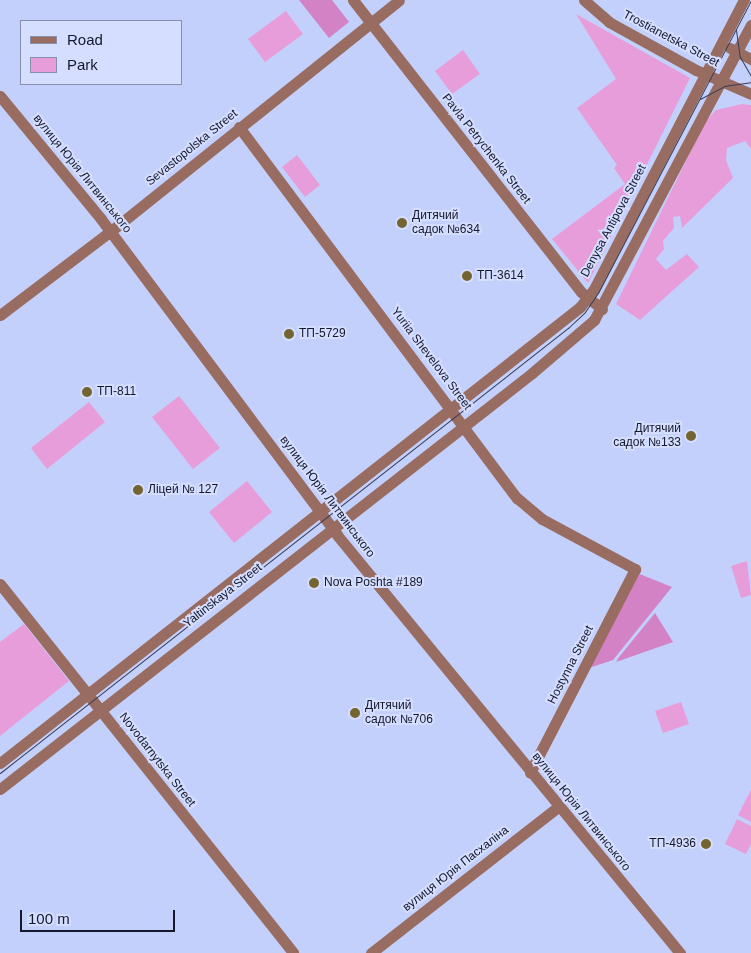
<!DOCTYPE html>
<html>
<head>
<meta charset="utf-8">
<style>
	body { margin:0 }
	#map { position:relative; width:751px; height:953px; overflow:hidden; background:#c4d0fc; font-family:Helvetica,sans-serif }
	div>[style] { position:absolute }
	.green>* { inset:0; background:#e79dda }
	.forest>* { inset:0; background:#d382c6 }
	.minor>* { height:11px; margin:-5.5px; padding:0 5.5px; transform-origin:5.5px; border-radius:5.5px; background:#996c62 }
	.tram>* { height:1px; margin:-0.5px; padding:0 0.5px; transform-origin:0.5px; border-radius:0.5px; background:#363c54 }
	.dots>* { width:14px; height:14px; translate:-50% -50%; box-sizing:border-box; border:2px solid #d5deff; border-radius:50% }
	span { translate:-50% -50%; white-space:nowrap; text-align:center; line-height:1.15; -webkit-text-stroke:4px #d5deff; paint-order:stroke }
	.street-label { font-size:12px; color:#14182c }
	.poi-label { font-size:12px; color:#14182c }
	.left { translate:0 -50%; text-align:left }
	.right { translate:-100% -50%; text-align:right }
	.legend { position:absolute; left:20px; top:20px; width:162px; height:65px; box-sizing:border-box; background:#d5deff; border:1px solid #888fab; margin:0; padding:6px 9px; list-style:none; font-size:15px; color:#14182c }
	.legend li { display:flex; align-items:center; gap:10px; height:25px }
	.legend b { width:25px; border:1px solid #888fab }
	.scale { position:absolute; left:20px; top:910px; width:155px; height:22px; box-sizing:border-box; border:2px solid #14182c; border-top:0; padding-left:6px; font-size:15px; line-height:18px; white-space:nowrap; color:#14182c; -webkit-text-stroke:4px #d5deff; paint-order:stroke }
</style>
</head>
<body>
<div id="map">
	<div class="green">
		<div style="clip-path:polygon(286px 11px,303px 34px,265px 62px,248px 39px)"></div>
		<div style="clip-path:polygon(576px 14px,690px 78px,588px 283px,552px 239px,625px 184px,614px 168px,617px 165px,577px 108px,616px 79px)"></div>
		<div style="clip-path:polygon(463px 50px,480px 74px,452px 94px,435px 71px)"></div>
		<div style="clip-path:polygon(742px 104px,751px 105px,751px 149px,745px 141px,727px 148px,726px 160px,733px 178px,682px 228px,680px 216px,673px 217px,674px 228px,663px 241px,664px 249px,656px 259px,666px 270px,687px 254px,699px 267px,640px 320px,616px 304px,705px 122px,716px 110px)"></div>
		<div style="clip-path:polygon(297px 155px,320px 185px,305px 197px,282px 167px)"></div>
		<div style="clip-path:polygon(179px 396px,220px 448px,193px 469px,152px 417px)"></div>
		<div style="clip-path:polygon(89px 402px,105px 422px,47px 469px,31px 448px)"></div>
		<div style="clip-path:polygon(247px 481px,272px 512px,234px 543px,209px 512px)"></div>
		<div style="clip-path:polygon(747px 561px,751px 595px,741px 598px,731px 566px)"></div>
		<div style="clip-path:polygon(24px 624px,69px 681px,0 736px,0 642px)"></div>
		<div style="clip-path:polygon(681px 702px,689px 724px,663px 733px,655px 711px)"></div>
		<div style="clip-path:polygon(751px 790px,751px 822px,738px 815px)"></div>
		<div style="clip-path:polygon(737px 819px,751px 826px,751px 844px,746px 854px,725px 844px)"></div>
	</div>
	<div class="forest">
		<div style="clip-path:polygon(299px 0,332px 0,349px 22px,329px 38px)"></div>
		<div style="clip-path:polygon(637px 573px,672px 587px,613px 660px,589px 668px)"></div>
		<div style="clip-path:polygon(655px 613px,673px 642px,616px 662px,619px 657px)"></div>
	</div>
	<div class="minor">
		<div style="left:353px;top:0;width:370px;rotate:52deg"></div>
		<div style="left:581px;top:292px;width:27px;rotate:39deg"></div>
		<div style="left:584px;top:0;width:33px;rotate:41deg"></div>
		<div style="left:609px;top:22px;width:99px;rotate:28.9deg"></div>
		<div style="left:696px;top:70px;width:60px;rotate:23.6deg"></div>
		<div style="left:730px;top:48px;width:24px;rotate:28deg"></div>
		<div style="left:0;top:96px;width:159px;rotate:50.6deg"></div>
		<div style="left:101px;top:219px;width:394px;rotate:53.2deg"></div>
		<div style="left:337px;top:535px;width:541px;rotate:50.63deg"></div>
		<div style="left:239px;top:127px;width:464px;rotate:53.2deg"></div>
		<div style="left:517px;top:498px;width:33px;rotate:40deg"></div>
		<div style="left:542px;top:519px;width:106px;rotate:28.3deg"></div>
		<div style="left:635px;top:569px;width:229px;rotate:117.3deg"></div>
		<div style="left:0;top:315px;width:152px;rotate:-37.2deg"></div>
		<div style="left:121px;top:223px;width:356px;rotate:-38.7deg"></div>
		<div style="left:0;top:584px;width:471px;rotate:51.5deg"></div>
		<div style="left:0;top:763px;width:738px;rotate:-38.17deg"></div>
		<div style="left:580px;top:307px;width:23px;rotate:-52deg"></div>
		<div style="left:594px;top:289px;width:326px;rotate:-62.6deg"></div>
		<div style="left:0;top:789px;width:675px;rotate:-38.02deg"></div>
		<div style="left:532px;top:373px;width:82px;rotate:-40.5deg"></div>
		<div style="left:594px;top:320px;width:334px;rotate:-62deg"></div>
		<div style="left:371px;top:953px;width:239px;rotate:-38deg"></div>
	</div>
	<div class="tram">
		<div style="left:736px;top:30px;width:27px;rotate:82deg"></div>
		<div style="left:740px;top:57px;width:22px;rotate:60deg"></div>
		<div style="left:700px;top:99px;width:27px;rotate:-28deg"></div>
		<div style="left:724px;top:86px;width:27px;rotate:-8deg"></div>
		<div style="left:0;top:773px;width:722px;rotate:-38.08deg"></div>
		<div style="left:568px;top:328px;width:23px;rotate:-43deg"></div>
		<div style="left:585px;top:312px;width:23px;rotate:-56deg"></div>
		<div style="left:598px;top:293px;width:331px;rotate:-62.4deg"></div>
	</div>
	<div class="dots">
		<div style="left:402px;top:223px;background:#736432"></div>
		<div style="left:467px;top:276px;background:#736432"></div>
		<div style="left:289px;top:334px;background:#736432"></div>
		<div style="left:87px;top:392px;background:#736432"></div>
		<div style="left:691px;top:436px;background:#736432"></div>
		<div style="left:138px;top:490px;background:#736432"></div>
		<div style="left:314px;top:583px;background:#736432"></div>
		<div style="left:355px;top:713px;background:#736432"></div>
		<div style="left:706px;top:844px;background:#736432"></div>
	</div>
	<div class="street-label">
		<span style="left:671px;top:39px;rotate:28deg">Trostianetska Street</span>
		<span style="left:192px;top:148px;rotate:-39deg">Sevastopolska Street</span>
		<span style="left:486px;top:149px;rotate:52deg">Pavla Petrychenka Street</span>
		<span style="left:82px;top:174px;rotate:51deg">вулиця Юрія Литвинського</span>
		<span style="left:614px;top:221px;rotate:-62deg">Denysa Antipova Street</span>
		<span style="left:431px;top:359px;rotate:53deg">Yuriia Shevelova Street</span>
		<span style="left:327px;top:497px;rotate:53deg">вулиця Юрія Литвинського</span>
		<span style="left:223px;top:596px;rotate:-38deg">Yaltinskaya Street</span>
		<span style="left:571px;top:665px;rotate:-63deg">Hostynna Street</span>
		<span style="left:157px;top:760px;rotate:52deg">Novodarnytska Street</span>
		<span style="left:581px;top:812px;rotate:51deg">вулиця Юрія Литвинського</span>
		<span style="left:456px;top:869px;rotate:-38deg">вулиця Юрія Пасхаліна</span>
	</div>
	<div class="poi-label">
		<span class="left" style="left:412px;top:223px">Дитячий<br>садок №634</span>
		<span class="left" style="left:477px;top:276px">ТП-3614</span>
		<span class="left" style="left:299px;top:334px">ТП-5729</span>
		<span class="left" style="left:97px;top:392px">ТП-811</span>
		<span class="right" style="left:681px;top:436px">Дитячий<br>садок №133</span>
		<span class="left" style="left:148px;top:490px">Ліцей № 127</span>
		<span class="left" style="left:324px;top:583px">Nova Poshta #189</span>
		<span class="left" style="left:365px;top:713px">Дитячий<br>садок №706</span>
		<span class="right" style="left:696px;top:844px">ТП-4936</span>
	</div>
	<ul class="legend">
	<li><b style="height:6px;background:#996c62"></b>Road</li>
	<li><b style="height:14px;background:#e79dda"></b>Park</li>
	</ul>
	<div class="scale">100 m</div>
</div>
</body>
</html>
